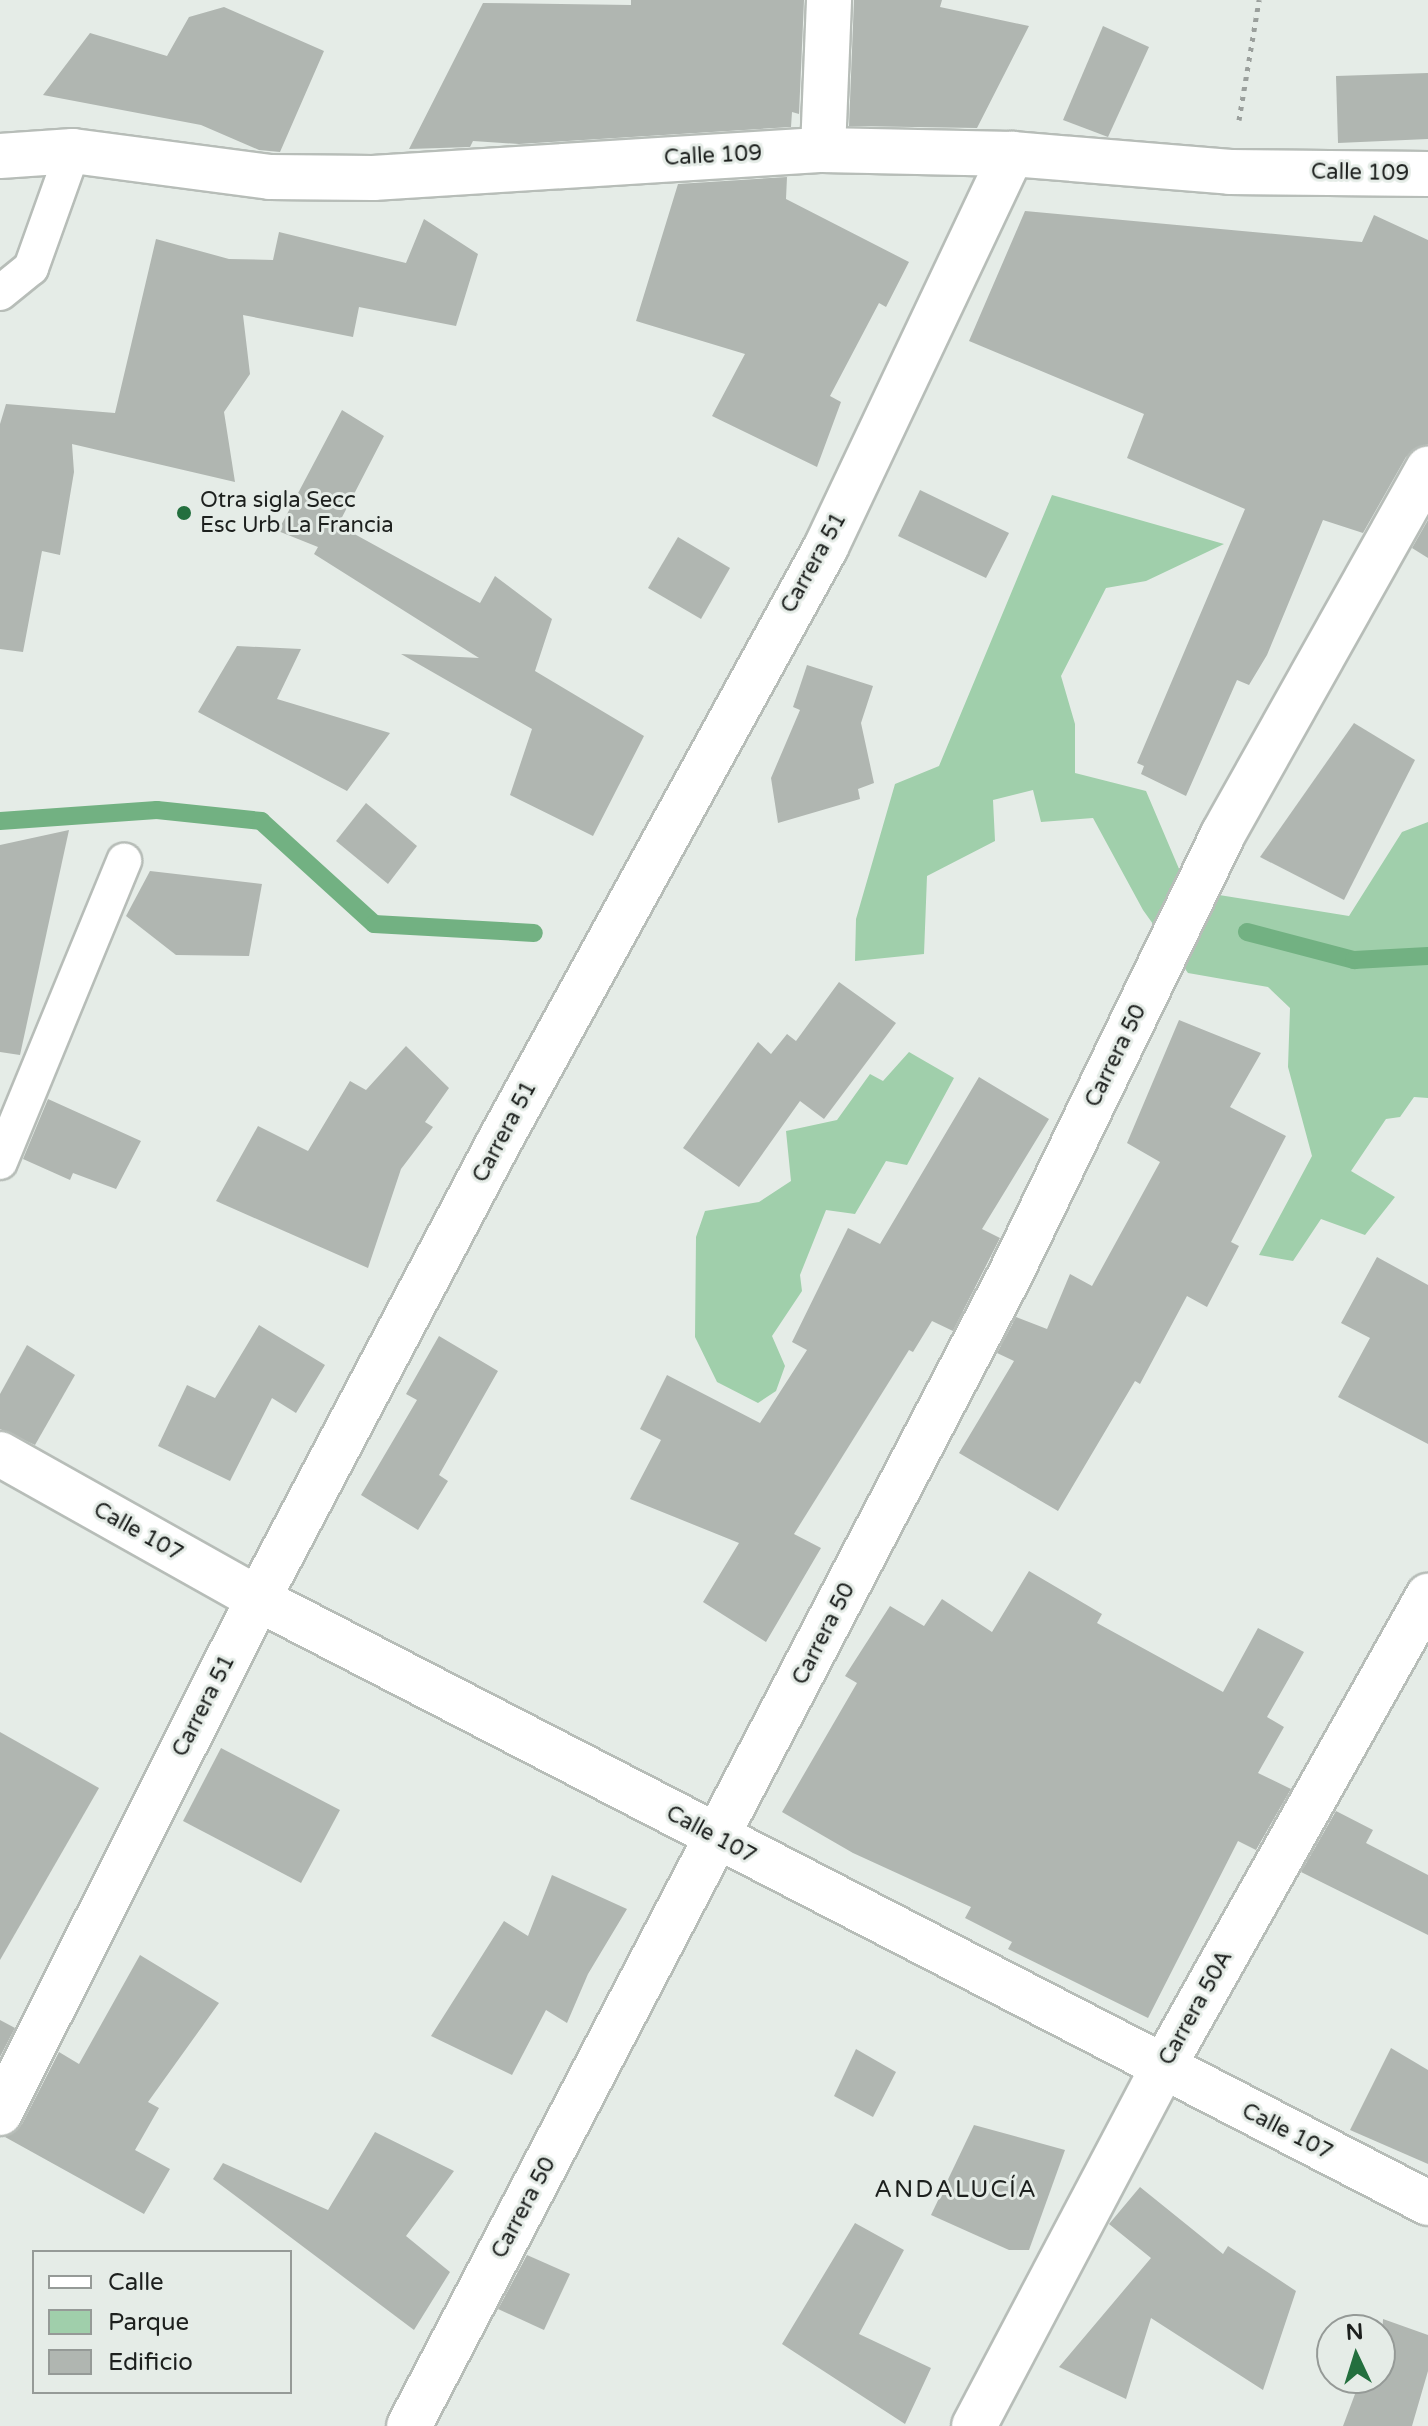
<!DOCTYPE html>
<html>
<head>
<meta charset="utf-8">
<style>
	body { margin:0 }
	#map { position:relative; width:1428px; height:2426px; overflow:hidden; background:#e5ece7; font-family:"Varela Round",sans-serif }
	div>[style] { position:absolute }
	.green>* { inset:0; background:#a0cfab }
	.stream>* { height:18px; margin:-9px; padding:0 9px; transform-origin:9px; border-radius:9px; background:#72b182 }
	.building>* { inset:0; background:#b0b6b1 }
	.path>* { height:5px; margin-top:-2.5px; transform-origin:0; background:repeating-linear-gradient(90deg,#9a9f9c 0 4px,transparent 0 10px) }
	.roads { filter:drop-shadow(2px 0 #b7bdb8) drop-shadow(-2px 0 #b7bdb8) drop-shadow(0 2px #b7bdb8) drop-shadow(0 -2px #b7bdb8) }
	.lane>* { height:34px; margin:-17px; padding:0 17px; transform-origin:17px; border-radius:17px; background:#fff }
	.street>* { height:44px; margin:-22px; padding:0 22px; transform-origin:22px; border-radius:22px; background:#fff }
	.secondary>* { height:44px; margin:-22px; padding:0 22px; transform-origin:22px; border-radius:22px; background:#fff }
	.dots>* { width:22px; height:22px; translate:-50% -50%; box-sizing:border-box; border:4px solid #e5ece7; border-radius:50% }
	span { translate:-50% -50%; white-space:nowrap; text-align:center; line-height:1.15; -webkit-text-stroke:6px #e5ece7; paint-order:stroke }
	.street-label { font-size:22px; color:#1d201e }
	.poi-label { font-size:22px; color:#1d201e }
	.left { translate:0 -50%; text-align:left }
	.neighbourhood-label { font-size:24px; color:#1d201e; letter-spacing:2px }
	.legend { position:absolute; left:32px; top:2250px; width:260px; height:144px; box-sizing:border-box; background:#e5ece7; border:2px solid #959a97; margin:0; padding:10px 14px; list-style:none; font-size:24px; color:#1d201e }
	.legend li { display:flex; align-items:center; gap:16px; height:40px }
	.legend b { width:40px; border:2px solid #959a97 }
	.north { position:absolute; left:1316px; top:2314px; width:80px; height:80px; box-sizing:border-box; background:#e5ece7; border:2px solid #959a97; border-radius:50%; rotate:356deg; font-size:22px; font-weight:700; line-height:32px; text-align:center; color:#1d201e }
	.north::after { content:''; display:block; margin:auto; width:28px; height:36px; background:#236f3e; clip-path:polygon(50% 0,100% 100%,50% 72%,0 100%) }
</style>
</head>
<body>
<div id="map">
	<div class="green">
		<div style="clip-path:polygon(1052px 495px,1224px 544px,1146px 581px,1106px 588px,1061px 676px,1075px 724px,1075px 773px,1146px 791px,1188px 890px,1349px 916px,1402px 832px,1428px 822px,1428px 1098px,1414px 1097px,1400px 1117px,1386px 1119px,1351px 1171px,1395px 1197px,1365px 1235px,1321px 1219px,1293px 1261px,1259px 1255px,1312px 1156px,1288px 1067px,1290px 1008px,1268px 987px,1188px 973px,1143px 910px,1093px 818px,1041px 822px,1033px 790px,993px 800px,995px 841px,927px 876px,924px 954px,855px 961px,856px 919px,895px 784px,939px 766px)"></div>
		<div style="clip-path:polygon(909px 1052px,954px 1078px,907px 1165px,886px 1161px,855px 1214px,826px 1210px,800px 1275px,802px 1291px,772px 1336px,785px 1366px,776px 1391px,758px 1403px,717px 1382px,695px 1337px,696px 1237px,705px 1211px,759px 1202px,791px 1181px,786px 1131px,837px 1120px,870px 1074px,883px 1081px)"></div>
	</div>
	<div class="stream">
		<div style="left:0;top:821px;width:157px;rotate:-4deg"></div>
		<div style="left:157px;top:810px;width:105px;rotate:6deg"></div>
		<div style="left:261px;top:821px;width:153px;rotate:42.3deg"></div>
		<div style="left:374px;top:924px;width:160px;rotate:3.2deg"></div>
		<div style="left:1247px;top:932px;width:111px;rotate:14.7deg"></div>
		<div style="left:1354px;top:960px;width:74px;rotate:-3.1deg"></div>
	</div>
	<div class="building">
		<div style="clip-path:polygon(631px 0,804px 0,799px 114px,792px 112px,791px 127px,519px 144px,473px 141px,470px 147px,409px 149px,483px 3px,631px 5px)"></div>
		<div style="clip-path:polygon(854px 0,942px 0,940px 7px,1029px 26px,977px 128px,849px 126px)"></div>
		<div style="clip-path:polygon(224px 7px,324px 51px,280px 152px,259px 150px,201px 125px,43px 95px,90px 33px,167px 56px,189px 17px)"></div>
		<div style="clip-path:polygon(1103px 26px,1149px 47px,1108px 137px,1063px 120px)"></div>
		<div style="clip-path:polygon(1428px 73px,1428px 139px,1338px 143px,1336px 76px)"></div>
		<div style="clip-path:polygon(787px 177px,786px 199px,909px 262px,886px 307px,879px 303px,830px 396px,841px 402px,817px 467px,712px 416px,745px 354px,636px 321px,678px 184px)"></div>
		<div style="clip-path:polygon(1025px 211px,1362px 242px,1374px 215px,1428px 240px,1428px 444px,1406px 457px,1363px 533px,1323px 520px,1267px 655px,1249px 685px,1237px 680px,1186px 796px,1141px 774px,1144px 766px,1137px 763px,1245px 509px,1127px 458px,1144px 414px,969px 341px)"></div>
		<div style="clip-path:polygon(424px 219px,478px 254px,456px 326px,359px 307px,353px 337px,243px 315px,250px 374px,224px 412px,235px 482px,72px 444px,74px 472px,60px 555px,42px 551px,23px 652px,0 649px,0 424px,6px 404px,115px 413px,156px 239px,229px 259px,273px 260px,279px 232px,406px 263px)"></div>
		<div style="clip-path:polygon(342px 410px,384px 436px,338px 525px,480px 603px,495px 576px,552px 619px,535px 671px,644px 736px,593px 836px,510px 795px,532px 729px,401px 654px,479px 658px,314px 554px,318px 547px,278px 531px)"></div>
		<div style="clip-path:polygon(920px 490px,1009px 533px,986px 578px,898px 536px)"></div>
		<div style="clip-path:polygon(1428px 520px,1428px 558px,1412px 548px)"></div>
		<div style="clip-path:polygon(678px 537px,730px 568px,701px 619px,648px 588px)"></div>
		<div style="clip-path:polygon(237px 646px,301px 649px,277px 699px,390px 733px,347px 791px,198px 712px)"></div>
		<div style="clip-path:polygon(807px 665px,873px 686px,861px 723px,874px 783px,858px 789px,860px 799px,778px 823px,771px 778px,800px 710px,793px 707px)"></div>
		<div style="clip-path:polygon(1354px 723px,1415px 760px,1344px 900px,1260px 857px)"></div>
		<div style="clip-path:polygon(366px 803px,417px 846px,388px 884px,336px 841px)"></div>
		<div style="clip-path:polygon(69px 830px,20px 1055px,0 1052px,0 845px)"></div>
		<div style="clip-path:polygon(150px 871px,262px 884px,249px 956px,176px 955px,126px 916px)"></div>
		<div style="clip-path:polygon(839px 982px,896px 1023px,824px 1119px,800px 1101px,739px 1187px,683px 1148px,758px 1042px,771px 1054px,787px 1034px,796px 1041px)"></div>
		<div style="clip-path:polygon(1179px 1020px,1261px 1053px,1230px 1107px,1286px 1136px,1231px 1242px,1239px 1246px,1207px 1307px,1187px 1296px,1140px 1384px,1135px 1381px,1058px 1511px,959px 1453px,1014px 1361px,997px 1353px,1016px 1317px,1047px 1329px,1070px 1274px,1092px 1286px,1160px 1162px,1127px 1143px)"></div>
		<div style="clip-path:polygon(406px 1046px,449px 1088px,425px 1122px,433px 1127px,401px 1169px,368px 1268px,216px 1201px,258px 1126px,308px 1151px,350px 1081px,366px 1090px)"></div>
		<div style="clip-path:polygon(979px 1077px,1049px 1119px,982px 1229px,1000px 1238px,953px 1331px,932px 1321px,913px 1352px,909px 1350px,794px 1534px,821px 1548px,766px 1642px,703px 1602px,739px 1543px,630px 1499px,661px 1440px,640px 1429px,667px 1375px,760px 1423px,807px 1350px,792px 1342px,848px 1228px,880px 1244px)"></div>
		<div style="clip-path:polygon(48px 1099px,141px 1141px,116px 1189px,73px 1173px,70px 1180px,23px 1159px)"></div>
		<div style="clip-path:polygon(1377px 1257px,1428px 1285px,1428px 1444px,1338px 1397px,1370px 1338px,1341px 1323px)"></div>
		<div style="clip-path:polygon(259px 1325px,325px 1365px,296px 1413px,272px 1398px,230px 1481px,158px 1446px,187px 1385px,215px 1398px)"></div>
		<div style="clip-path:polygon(439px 1336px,498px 1371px,439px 1475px,448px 1481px,418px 1530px,361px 1495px,417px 1400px,406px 1394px)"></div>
		<div style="clip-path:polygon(27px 1345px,75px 1375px,35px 1445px,0 1429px,0 1394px)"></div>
		<div style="clip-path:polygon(1029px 1571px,1102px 1614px,1097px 1623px,1223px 1692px,1258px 1628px,1304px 1652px,1267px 1717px,1284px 1727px,1258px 1773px,1291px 1789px,1256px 1850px,1238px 1841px,1148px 2018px,1008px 1949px,1012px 1942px,965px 1918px,971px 1907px,853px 1853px,782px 1812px,857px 1683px,845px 1676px,890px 1606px,924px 1626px,942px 1599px,992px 1632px)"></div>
		<div style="clip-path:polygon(0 1732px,99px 1788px,0 1960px)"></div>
		<div style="clip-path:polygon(221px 1748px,340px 1810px,301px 1883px,183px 1821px)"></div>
		<div style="clip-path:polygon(1336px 1811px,1373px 1830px,1366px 1843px,1428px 1875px,1428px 1935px,1301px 1872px)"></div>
		<div style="clip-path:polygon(552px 1875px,627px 1909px,588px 1974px,567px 2023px,546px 2010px,512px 2075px,431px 2036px,504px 1921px,528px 1936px)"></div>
		<div style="clip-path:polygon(140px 1955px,219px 2003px,148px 2102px,159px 2108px,135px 2150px,170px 2169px,144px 2214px,5px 2137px,22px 2124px,59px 2052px,79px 2064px)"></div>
		<div style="clip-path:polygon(0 2020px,15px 2028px,0 2057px)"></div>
		<div style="clip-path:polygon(1391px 2048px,1428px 2070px,1428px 2164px,1350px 2130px)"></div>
		<div style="clip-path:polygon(856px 2049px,896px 2072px,873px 2117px,834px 2096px)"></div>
		<div style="clip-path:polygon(974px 2125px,1065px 2150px,1029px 2250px,1009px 2250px,931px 2215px)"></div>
		<div style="clip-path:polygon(375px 2132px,454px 2171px,406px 2236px,450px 2272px,414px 2330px,213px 2179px,223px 2163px,328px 2210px)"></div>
		<div style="clip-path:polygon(1140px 2187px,1223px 2254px,1228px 2246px,1296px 2291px,1263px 2390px,1151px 2318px,1126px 2399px,1059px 2367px,1151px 2258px,1109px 2224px)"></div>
		<div style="clip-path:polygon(855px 2223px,904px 2250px,859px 2334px,931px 2368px,905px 2424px,782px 2344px)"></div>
		<div style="clip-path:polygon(527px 2255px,570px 2274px,544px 2330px,498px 2309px)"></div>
		<div style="clip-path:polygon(1383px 2319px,1428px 2335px,1428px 2371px,1412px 2426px,1343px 2426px,1361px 2378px,1380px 2378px)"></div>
	</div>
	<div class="path">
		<div style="left:1239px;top:120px;width:122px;rotate:-80.5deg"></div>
	</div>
	<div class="roads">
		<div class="lane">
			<div style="left:0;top:293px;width:40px;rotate:-39deg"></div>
			<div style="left:31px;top:268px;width:124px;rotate:-70.3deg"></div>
			<div style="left:0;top:1162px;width:326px;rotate:-67.6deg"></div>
		</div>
		<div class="street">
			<div style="left:823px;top:150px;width:150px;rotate:-87.7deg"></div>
			<div style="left:0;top:2113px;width:575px;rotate:-63.35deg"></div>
			<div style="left:258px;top:1599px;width:519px;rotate:-62.2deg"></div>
			<div style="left:500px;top:1140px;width:677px;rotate:-61.2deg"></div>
			<div style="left:826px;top:547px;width:435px;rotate:-64.7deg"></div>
			<div style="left:409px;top:2426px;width:1296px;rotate:-62.43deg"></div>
			<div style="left:1009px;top:1277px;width:492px;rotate:-64.2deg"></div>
			<div style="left:1223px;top:834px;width:419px;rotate:-60.7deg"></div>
			<div style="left:974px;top:2426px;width:403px;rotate:-62.2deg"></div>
			<div style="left:1162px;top:2069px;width:543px;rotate:-60.65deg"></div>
		</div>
		<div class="secondary">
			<div style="left:0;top:156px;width:73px;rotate:-3.9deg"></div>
			<div style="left:73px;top:151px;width:199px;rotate:7.5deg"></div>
			<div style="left:270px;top:177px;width:103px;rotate:0.6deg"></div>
			<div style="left:373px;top:178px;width:451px;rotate:-3.6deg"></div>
			<div style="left:823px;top:150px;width:189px;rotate:1.2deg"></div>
			<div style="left:1012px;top:154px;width:219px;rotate:4.7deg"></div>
			<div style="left:1230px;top:172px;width:198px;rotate:0.6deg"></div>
			<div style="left:0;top:1454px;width:296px;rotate:29.3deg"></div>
			<div style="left:258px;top:1599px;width:1317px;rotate:27.3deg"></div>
		</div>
	</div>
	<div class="dots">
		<div style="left:184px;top:513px;background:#236f3e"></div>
	</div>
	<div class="street-label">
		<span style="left:713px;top:156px;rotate:-3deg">Calle 109</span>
		<span style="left:1360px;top:173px;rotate:1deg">Calle 109</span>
		<span style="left:814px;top:563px;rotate:-61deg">Carrera 51</span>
		<span style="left:1116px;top:1056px;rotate:-64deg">Carrera 50</span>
		<span style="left:505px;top:1132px;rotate:-62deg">Carrera 51</span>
		<span style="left:138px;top:1532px;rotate:29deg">Calle 107</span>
		<span style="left:824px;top:1634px;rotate:-63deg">Carrera 50</span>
		<span style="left:204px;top:1706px;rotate:-63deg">Carrera 51</span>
		<span style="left:711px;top:1835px;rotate:28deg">Calle 107</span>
		<span style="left:1196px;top:2008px;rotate:-61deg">Carrera 50A</span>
		<span style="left:1287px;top:2132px;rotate:27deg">Calle 107</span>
		<span style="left:524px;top:2208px;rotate:-62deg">Carrera 50</span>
	</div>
	<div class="poi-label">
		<span class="left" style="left:200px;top:513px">Otra sigla Secc<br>Esc Urb La Francia</span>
	</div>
	<div class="neighbourhood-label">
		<span style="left:956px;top:2190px">ANDALUCÍA</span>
	</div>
	<ul class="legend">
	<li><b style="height:10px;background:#fff"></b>Calle</li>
	<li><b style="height:22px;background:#a0cfab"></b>Parque</li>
	<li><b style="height:22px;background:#b0b6b1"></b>Edificio</li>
	</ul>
	<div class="north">N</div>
</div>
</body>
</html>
